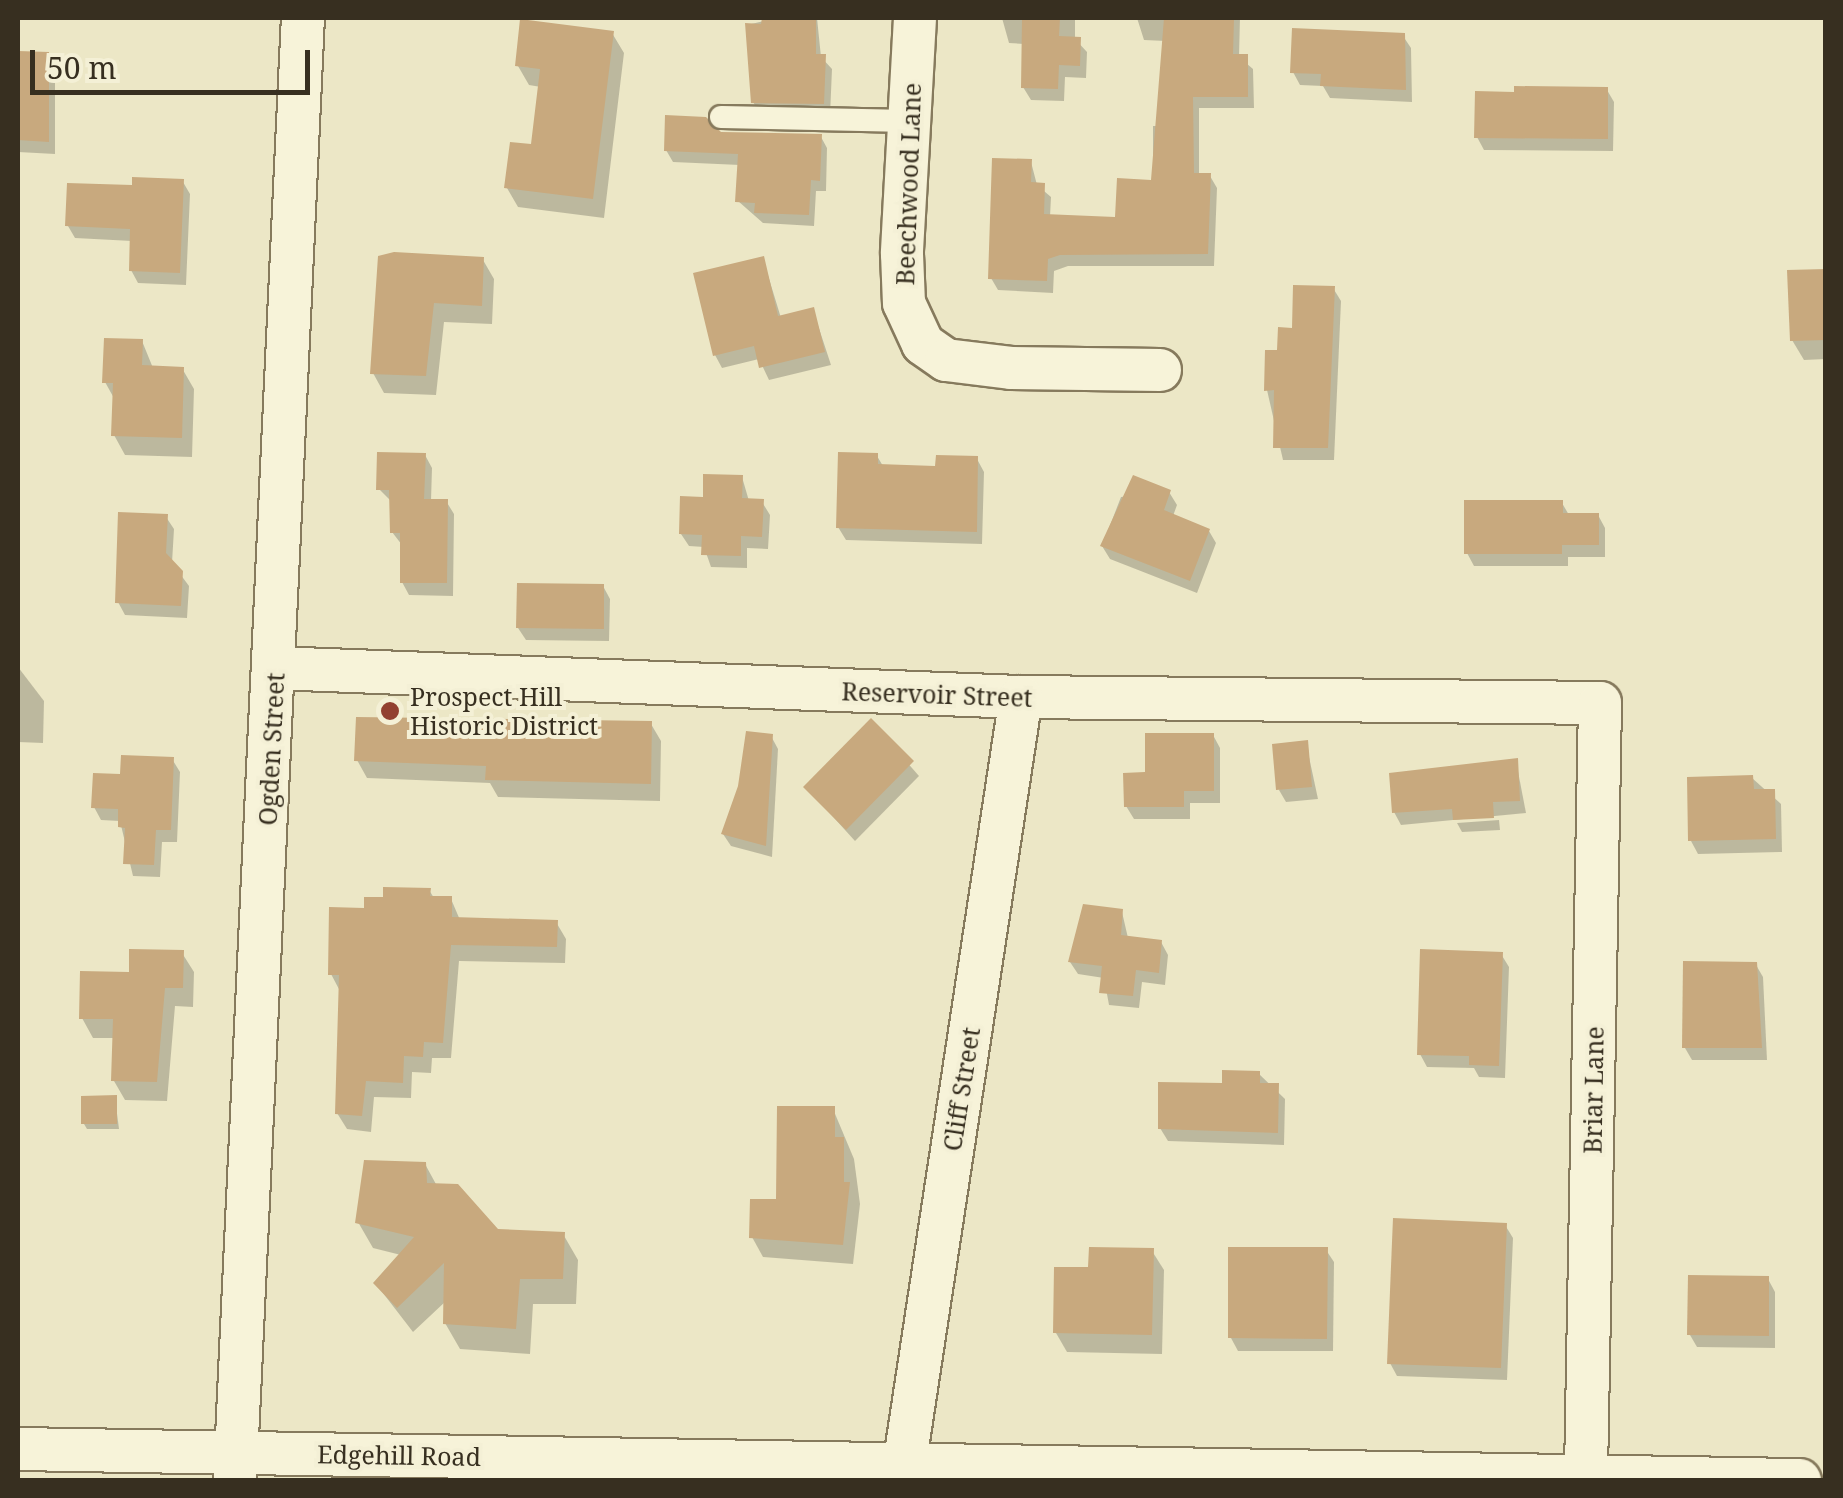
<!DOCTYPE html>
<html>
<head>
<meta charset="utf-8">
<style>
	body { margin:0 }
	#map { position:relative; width:1843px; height:1498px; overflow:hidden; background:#ece7c6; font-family:"Noto Serif",serif }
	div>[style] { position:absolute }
	.shadow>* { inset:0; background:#0003 }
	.building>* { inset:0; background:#c8a97e }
	.roads { filter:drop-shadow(2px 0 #867a5d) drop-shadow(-2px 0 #867a5d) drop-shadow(0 2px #867a5d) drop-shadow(0 -2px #867a5d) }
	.lane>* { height:22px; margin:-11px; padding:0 11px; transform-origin:11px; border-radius:11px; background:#f7f3d9 }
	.street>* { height:42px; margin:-21px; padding:0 21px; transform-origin:21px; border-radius:21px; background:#f7f3d9 }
	.dots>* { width:28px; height:28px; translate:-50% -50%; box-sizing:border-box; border:5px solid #f4f0d6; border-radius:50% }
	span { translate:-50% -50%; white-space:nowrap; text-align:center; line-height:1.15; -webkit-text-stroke:8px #f4f0d6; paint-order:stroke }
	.street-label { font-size:25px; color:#372f20 }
	.poi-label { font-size:25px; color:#372f20 }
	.left { translate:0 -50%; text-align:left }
	.frame { position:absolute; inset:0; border:20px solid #372f20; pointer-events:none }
	.scale { position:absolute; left:30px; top:50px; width:280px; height:45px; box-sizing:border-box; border:5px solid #372f20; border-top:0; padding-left:12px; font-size:30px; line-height:35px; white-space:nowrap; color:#372f20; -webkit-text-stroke:8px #f4f0d6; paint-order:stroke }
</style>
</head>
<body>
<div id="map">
	<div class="shadow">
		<div style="clip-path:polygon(776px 18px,817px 18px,821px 57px,832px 69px,830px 116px,761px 115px,753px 102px,747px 25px)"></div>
		<div style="clip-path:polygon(1002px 18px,1075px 18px,1075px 39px,1087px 52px,1086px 78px,1065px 77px,1064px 101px,1031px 100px,1023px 87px,1024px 44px,1009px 43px)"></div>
		<div style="clip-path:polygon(1137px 18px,1240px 18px,1239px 57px,1253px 69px,1254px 108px,1199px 108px,1199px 175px,1210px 176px,1217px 188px,1214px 266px,1068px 266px,1054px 271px,1053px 293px,998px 290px,991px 278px,1031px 162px,1037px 185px,1051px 197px,1050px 217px,1118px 220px,1153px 182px,1153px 126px,1162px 126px,1166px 41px,1144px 40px)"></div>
		<div style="clip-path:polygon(612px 33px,624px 53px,604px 218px,518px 207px,507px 188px,533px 147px,541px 87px,529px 85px,518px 66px)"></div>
		<div style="clip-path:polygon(1403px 36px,1411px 48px,1412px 102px,1330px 98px,1323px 86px,1300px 85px,1293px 72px)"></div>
		<div style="clip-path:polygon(18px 53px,47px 54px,55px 67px,55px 154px,18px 152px)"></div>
		<div style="clip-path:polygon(1607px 90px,1614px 102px,1613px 151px,1484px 150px,1477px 137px)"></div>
		<div style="clip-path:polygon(720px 134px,821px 137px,827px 148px,826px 191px,816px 191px,814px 226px,763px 223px,738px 201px,740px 165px,673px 162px,666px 150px)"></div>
		<div style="clip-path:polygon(183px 182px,190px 194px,186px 285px,138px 283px,131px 270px,132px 241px,75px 238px,68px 226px,134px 188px)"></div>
		<div style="clip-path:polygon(380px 259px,483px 260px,494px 279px,492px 324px,444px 322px,436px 395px,384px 393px,373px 373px)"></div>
		<div style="clip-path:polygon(763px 259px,781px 318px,813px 310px,831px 365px,769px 380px,759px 359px,722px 368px,715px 355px)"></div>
		<div style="clip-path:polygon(1826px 268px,1826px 359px,1804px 360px,1792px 340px)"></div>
		<div style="clip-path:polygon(1333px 288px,1341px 301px,1334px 460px,1283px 460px,1267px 390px,1295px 331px)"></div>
		<div style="clip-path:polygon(142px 341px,153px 368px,183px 370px,194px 389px,192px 457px,125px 455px,114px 435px,115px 400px,105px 382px)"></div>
		<div style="clip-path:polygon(425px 455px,432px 468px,431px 501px,446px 501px,454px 514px,453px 596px,409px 595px,402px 582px,402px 545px,392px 532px,392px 502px,379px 489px)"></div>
		<div style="clip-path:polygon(877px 456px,883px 466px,938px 468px,977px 459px,984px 472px,982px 544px,846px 540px,838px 527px)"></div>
		<div style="clip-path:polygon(742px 477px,749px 501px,762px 502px,770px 515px,768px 549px,747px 548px,747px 568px,711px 567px,704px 547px,689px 546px,681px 534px,705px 500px)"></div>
		<div style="clip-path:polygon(1169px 492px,1177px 505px,1173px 516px,1209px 531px,1216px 543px,1197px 593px,1110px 559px,1102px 546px,1121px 497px)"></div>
		<div style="clip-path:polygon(1562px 503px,1569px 515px,1598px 515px,1605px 528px,1605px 557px,1568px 557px,1568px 566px,1474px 566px,1467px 553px)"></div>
		<div style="clip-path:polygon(166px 517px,174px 529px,172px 563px,189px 586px,187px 618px,125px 615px,118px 602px)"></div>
		<div style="clip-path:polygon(603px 586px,610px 599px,609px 641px,526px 640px,518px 628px)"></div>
		<div style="clip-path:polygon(18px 667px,44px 701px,43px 743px,18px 742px)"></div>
		<div style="clip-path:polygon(871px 721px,919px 776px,855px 841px,806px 787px)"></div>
		<div style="clip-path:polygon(651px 724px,661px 741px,660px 801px,498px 797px,490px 783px,367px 778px,357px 760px)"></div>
		<div style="clip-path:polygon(1213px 735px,1220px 748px,1220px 803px,1190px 803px,1190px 819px,1134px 819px,1126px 806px,1147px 775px)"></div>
		<div style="clip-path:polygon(771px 736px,778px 749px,772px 857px,731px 846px,723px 834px)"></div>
		<div style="clip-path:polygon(1306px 743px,1318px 799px,1286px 802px,1279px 790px)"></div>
		<div style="clip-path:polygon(172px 759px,180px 772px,177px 842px,162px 842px,160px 877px,133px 876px,120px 821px,101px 820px,94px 807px,122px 777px)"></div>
		<div style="clip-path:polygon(1516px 761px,1526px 813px,1401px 825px,1394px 812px)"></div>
		<div style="clip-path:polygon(1752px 778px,1781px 804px,1782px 852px,1698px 854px,1691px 841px)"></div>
		<div style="clip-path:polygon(1499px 820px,1500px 830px,1462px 832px,1457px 823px)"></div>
		<div style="clip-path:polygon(429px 890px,434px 898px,451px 899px,460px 920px,556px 922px,566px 939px,565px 963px,459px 961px,451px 1058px,432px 1058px,431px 1073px,412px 1072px,411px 1098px,374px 1097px,371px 1132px,347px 1129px,337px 1113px,341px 993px,331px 974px,366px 911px)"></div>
		<div style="clip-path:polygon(1122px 912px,1128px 938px,1161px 942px,1168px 955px,1165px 985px,1142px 982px,1139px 1008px,1109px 1005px,1104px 978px,1078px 974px,1070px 962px)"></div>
		<div style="clip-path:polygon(182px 953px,194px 972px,193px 1007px,175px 1006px,167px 1101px,125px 1100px,114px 1081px,115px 1038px,93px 1038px,82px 1018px,131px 975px)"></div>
		<div style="clip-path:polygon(1501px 954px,1509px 967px,1505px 1078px,1479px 1077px,1474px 1068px,1427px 1067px,1420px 1054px)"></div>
		<div style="clip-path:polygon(1756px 965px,1763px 977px,1767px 1060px,1692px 1060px,1685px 1048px)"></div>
		<div style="clip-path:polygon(1258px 1073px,1285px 1099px,1284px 1145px,1168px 1141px,1160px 1128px,1224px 1085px)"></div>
		<div style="clip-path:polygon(115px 1098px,119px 1129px,87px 1129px,84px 1124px)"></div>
		<div style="clip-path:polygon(833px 1109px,854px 1159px,860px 1204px,853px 1264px,763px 1257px,752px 1237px)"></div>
		<div style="clip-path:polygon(425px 1164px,437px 1186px,497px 1232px,563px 1234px,578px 1260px,576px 1304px,533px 1304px,530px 1354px,460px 1349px,445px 1323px,446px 1301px,413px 1332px,376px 1284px,401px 1255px,373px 1248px,358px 1222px)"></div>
		<div style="clip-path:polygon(1505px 1225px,1513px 1238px,1507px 1380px,1397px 1376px,1390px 1363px)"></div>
		<div style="clip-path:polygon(1326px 1250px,1334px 1262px,1333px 1351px,1238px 1351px,1231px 1338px)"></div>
		<div style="clip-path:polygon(1152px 1251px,1164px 1270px,1162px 1354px,1067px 1352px,1056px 1333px,1091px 1270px)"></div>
		<div style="clip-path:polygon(1768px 1279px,1775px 1292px,1775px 1348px,1697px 1347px,1690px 1335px)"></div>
	</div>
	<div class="building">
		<div style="clip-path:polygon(762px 18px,816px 18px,816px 54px,826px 54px,824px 104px,751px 103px,745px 23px,761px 24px)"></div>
		<div style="clip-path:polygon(1022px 18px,1060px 18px,1059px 36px,1081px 37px,1080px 66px,1059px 65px,1058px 89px,1021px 88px)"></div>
		<div style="clip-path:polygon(1164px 18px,1234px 18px,1233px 54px,1248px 54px,1248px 97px,1193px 97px,1194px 173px,1211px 173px,1208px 254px,1060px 255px,1048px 259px,1047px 281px,988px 279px,992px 158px,1032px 159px,1031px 182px,1045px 183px,1044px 214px,1115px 217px,1117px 178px,1151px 180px)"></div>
		<div style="clip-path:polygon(520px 19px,614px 31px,593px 199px,504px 188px,510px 142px,531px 144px,540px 69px,515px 66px)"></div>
		<div style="clip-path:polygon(1292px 28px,1405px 33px,1406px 90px,1320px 86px,1321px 74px,1290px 73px)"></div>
		<div style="clip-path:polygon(18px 51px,49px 52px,49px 142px,18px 140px)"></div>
		<div style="clip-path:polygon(1514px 86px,1608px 87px,1608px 139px,1474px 138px,1475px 91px,1514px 92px)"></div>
		<div style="clip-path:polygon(665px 115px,706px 117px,721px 132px,822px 134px,820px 181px,811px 180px,809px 215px,754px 213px,755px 203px,735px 202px,738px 154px,664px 151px)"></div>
		<div style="clip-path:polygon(132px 177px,184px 179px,180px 273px,129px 271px,130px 229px,65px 226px,67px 183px,132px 185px)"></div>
		<div style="clip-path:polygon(394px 252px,484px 257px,482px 306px,434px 303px,426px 376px,370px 374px,378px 256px)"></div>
		<div style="clip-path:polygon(764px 256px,778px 316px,814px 307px,825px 352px,759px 368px,754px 346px,713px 356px,693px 273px)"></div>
		<div style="clip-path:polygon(1826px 269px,1826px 340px,1790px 341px,1787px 270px)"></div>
		<div style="clip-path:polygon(1293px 285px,1335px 286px,1328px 448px,1273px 448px,1274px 390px,1264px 391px,1265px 350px,1277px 350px,1278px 327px,1292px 328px)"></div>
		<div style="clip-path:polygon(104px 338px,143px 339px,142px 365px,184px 367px,182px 438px,111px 436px,113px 383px,102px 383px)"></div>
		<div style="clip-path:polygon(377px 452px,426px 453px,424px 499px,448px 499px,447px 583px,400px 583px,400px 533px,390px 533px,389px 490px,376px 490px)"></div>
		<div style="clip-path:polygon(838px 452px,878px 453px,878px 464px,935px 466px,936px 455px,978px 456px,977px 532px,836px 528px)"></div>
		<div style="clip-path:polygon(703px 474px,743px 475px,742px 498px,764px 499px,762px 537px,741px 536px,741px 556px,701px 555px,702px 535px,679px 534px,680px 496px,703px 497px)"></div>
		<div style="clip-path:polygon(1133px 475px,1171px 490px,1164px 510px,1210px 529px,1190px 581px,1100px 546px)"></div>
		<div style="clip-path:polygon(1464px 500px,1563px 500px,1563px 513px,1599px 513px,1599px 545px,1562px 545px,1562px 554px,1464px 554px)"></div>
		<div style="clip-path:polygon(118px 512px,168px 514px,166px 553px,183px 571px,181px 606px,115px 603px)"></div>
		<div style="clip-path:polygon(517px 583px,604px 584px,604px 629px,516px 628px)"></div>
		<div style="clip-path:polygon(356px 717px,652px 721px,651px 784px,485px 780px,486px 766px,354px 761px)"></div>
		<div style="clip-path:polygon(871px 718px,914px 761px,846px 830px,803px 787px)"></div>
		<div style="clip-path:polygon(746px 731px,773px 734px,766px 846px,721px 834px,738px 786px)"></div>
		<div style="clip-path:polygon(1145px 733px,1214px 733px,1214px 791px,1184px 791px,1184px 807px,1124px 807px,1123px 773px,1145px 772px)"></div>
		<div style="clip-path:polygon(1308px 740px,1312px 787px,1276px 790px,1272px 744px)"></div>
		<div style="clip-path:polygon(121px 755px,174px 757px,171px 830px,156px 830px,154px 865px,123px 864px,125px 828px,118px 827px,118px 809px,91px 808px,93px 773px,120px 774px)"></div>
		<div style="clip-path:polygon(1518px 758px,1520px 801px,1493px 802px,1494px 818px,1453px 820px,1452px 809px,1392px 813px,1389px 773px)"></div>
		<div style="clip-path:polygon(1753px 775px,1754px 789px,1775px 789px,1776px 839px,1688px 841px,1687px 777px)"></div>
		<div style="clip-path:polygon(383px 887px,431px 888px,430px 896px,452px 896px,452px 917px,558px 920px,557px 947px,451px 945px,443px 1043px,424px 1042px,423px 1057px,404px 1056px,403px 1083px,366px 1081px,362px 1116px,335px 1114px,339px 975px,328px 975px,329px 907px,364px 908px,364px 897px,383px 897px)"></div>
		<div style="clip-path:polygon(1083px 904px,1123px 909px,1121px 935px,1162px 940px,1159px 973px,1136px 970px,1133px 996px,1099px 993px,1102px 966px,1068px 962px)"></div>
		<div style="clip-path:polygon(129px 949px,184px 950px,183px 988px,165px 988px,157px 1082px,111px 1081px,113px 1019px,79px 1019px,80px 971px,129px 972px)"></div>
		<div style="clip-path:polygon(1420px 949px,1503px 952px,1499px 1066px,1469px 1065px,1469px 1056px,1417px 1055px)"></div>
		<div style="clip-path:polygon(1683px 961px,1757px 962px,1762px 1048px,1682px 1048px)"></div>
		<div style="clip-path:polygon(1222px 1070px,1260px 1071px,1260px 1083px,1279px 1083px,1278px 1133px,1158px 1129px,1158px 1082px,1222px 1083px)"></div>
		<div style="clip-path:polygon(117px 1095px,117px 1124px,81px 1124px,81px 1096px)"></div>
		<div style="clip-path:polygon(777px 1106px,835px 1106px,835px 1137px,844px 1137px,844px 1182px,850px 1182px,843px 1245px,749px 1238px,750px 1199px,776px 1199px)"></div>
		<div style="clip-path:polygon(364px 1160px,426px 1162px,427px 1183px,458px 1184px,498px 1229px,565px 1232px,563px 1279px,520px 1279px,516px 1329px,443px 1324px,444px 1263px,397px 1308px,373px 1283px,414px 1237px,355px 1223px)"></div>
		<div style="clip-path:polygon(1393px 1218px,1507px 1223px,1501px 1368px,1387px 1364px)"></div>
		<div style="clip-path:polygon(1089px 1247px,1154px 1248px,1152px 1335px,1053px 1333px,1054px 1267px,1088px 1267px)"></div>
		<div style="clip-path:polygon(1228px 1247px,1328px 1247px,1327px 1339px,1228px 1338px)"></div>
		<div style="clip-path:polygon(1688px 1275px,1769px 1276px,1769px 1336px,1687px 1335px)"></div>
	</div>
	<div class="roads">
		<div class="lane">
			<div style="left:721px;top:117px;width:188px;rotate:1.2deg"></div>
		</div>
		<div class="street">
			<div style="left:915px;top:18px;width:236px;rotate:93.2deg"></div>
			<div style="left:902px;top:254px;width:49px;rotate:87.7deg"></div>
			<div style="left:904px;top:303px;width:45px;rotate:65.1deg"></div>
			<div style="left:923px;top:344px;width:28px;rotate:35deg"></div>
			<div style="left:946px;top:360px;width:65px;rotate:7deg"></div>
			<div style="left:1011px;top:368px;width:149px;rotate:0.8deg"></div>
			<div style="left:275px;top:668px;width:747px;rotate:2.23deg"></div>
			<div style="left:1021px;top:697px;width:579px;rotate:0.59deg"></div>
			<div style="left:1600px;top:703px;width:774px;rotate:91.04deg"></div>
			<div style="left:18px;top:1449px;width:1782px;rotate:1deg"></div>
			<div style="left:235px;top:1480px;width:1464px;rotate:-87.34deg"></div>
			<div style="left:902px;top:1480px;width:792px;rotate:-81.36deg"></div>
		</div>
	</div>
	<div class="dots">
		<div style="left:390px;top:711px;background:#924030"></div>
	</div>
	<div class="street-label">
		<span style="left:908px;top:184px;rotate:-88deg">Beechwood Lane</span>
		<span style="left:937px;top:694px;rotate:2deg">Reservoir Street</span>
		<span style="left:271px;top:749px;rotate:-87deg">Ogden Street</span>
		<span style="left:961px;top:1089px;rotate:-81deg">Cliff Street</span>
		<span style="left:1593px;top:1090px;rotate:-89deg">Briar Lane</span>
		<span style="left:399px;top:1455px;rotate:1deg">Edgehill Road</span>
	</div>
	<div class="poi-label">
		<span class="left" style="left:410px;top:711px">Prospect Hill<br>Historic District</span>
	</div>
	<div class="frame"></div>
	<div class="scale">50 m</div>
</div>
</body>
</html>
